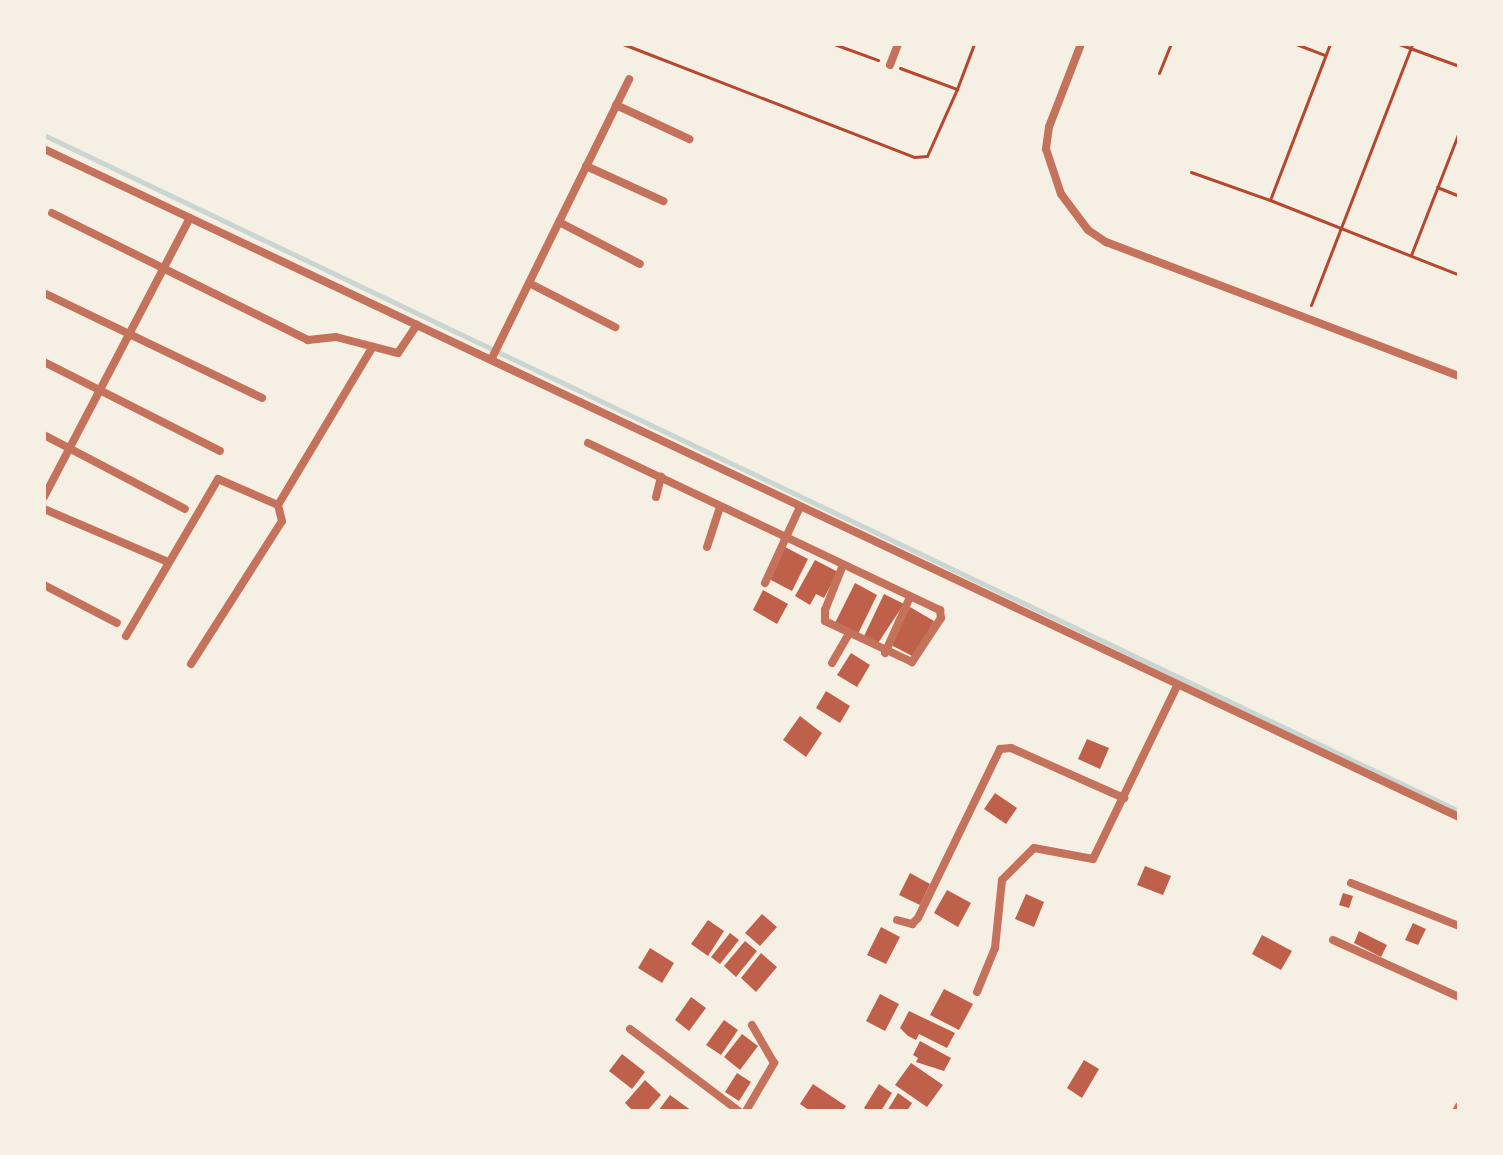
<!DOCTYPE html>
<html>
<head>
<meta charset="utf-8">
<style>
	body { margin:0 }
	#map { position:relative; width:1503px; height:1155px; overflow:hidden; background:#f6efe4; font-family:Ubuntu,sans-serif }
	div>[style] { position:absolute }
	.stream>* { height:5px; margin:-2.5px; padding:0 2.5px; transform-origin:2.5px; border-radius:2.5px; background:#c9d6d2 }
	.building>* { inset:0; background:#bf614a }
	.path>* { height:3px; margin:-1.5px; padding:0 1.5px; transform-origin:1.5px; border-radius:1.5px; background:#b5482f }
	.minor>* { height:8px; margin:-4px; padding:0 4px; transform-origin:4px; border-radius:4px; background:#c5725c }
	span { translate:-50% -50%; white-space:nowrap; text-align:center; line-height:1.15; -webkit-text-stroke:8px #f6efe4; paint-order:stroke }
	.frame { position:absolute; inset:0; border:46px solid #f6efe4; pointer-events:none }
</style>
</head>
<body>
<div id="map">
	<div class="stream">
		<div style="left:44px;top:135px;width:1568px;rotate:25.54deg"></div>
	</div>
	<div class="building">
		<div style="clip-path:polygon(785px 547px,808px 559px,792px 591px,769px 579px)"></div>
		<div style="clip-path:polygon(815px 560px,838px 572px,824px 598px,816px 594px,810px 605px,795px 596px)"></div>
		<div style="clip-path:polygon(855px 583px,877px 595px,858px 634px,835px 623px)"></div>
		<div style="clip-path:polygon(763px 590px,788px 604px,777px 624px,753px 610px)"></div>
		<div style="clip-path:polygon(884px 594px,904px 604px,878px 643px,864px 636px)"></div>
		<div style="clip-path:polygon(910px 607px,934px 621px,914px 657px,889px 644px)"></div>
		<div style="clip-path:polygon(851px 653px,870px 665px,857px 687px,837px 675px)"></div>
		<div style="clip-path:polygon(826px 691px,850px 706px,840px 723px,816px 708px)"></div>
		<div style="clip-path:polygon(800px 716px,822px 733px,806px 757px,783px 740px)"></div>
		<div style="clip-path:polygon(1087px 739px,1109px 748px,1100px 769px,1078px 759px)"></div>
		<div style="clip-path:polygon(995px 793px,1017px 808px,1006px 824px,984px 809px)"></div>
		<div style="clip-path:polygon(1145px 866px,1171px 876px,1163px 895px,1137px 885px)"></div>
		<div style="clip-path:polygon(910px 873px,930px 884px,920px 905px,899px 895px)"></div>
		<div style="clip-path:polygon(947px 890px,971px 903px,958px 927px,934px 913px)"></div>
		<div style="clip-path:polygon(1343px 893px,1353px 896px,1349px 908px,1339px 905px)"></div>
		<div style="clip-path:polygon(1026px 894px,1044px 902px,1034px 927px,1015px 919px)"></div>
		<div style="clip-path:polygon(762px 914px,777px 927px,760px 946px,745px 933px)"></div>
		<div style="clip-path:polygon(708px 920px,724px 931px,708px 956px,691px 944px)"></div>
		<div style="clip-path:polygon(1413px 923px,1426px 929px,1418px 945px,1405px 940px)"></div>
		<div style="clip-path:polygon(881px 927px,900px 937px,886px 964px,867px 955px)"></div>
		<div style="clip-path:polygon(1359px 931px,1387px 945px,1381px 957px,1354px 943px)"></div>
		<div style="clip-path:polygon(730px 933px,739px 940px,720px 964px,711px 957px)"></div>
		<div style="clip-path:polygon(1262px 935px,1292px 951px,1281px 970px,1252px 954px)"></div>
		<div style="clip-path:polygon(745px 941px,757px 951px,736px 977px,724px 966px)"></div>
		<div style="clip-path:polygon(650px 948px,674px 963px,662px 983px,638px 968px)"></div>
		<div style="clip-path:polygon(761px 953px,777px 967px,756px 992px,741px 978px)"></div>
		<div style="clip-path:polygon(944px 989px,973px 1004px,959px 1030px,930px 1015px)"></div>
		<div style="clip-path:polygon(880px 994px,899px 1004px,885px 1031px,866px 1021px)"></div>
		<div style="clip-path:polygon(691px 997px,706px 1008px,689px 1031px,675px 1020px)"></div>
		<div style="clip-path:polygon(909px 1011px,955px 1033px,947px 1048px,919px 1034px,916px 1040px,908px 1036px,900px 1028px)"></div>
		<div style="clip-path:polygon(724px 1020px,738px 1030px,721px 1055px,706px 1045px)"></div>
		<div style="clip-path:polygon(742px 1034px,758px 1046px,740px 1070px,724px 1057px)"></div>
		<div style="clip-path:polygon(920px 1041px,951px 1058px,944px 1071px,916px 1062px,918px 1058px,913px 1055px)"></div>
		<div style="clip-path:polygon(622px 1054px,645px 1072px,632px 1089px,609px 1071px)"></div>
		<div style="clip-path:polygon(1084px 1060px,1099px 1069px,1082px 1098px,1067px 1088px)"></div>
		<div style="clip-path:polygon(911px 1063px,943px 1085px,927px 1107px,895px 1085px)"></div>
		<div style="clip-path:polygon(737px 1073px,751px 1082px,739px 1101px,725px 1092px)"></div>
		<div style="clip-path:polygon(645px 1080px,661px 1095px,647px 1111px,633px 1111px,625px 1103px)"></div>
		<div style="clip-path:polygon(813px 1084px,846px 1106px,843px 1111px,810px 1111px,800px 1104px)"></div>
		<div style="clip-path:polygon(879px 1084px,892px 1093px,881px 1111px,868px 1111px,864px 1108px)"></div>
		<div style="clip-path:polygon(898px 1093px,912px 1103px,907px 1111px,887px 1111px)"></div>
		<div style="clip-path:polygon(670px 1095px,692px 1111px,658px 1111px)"></div>
	</div>
	<div class="path">
		<div style="left:623px;top:44px;width:312px;rotate:21.2deg"></div>
		<div style="left:914px;top:157px;width:13px;rotate:-4deg"></div>
		<div style="left:927px;top:156px;width:73px;rotate:-65.9deg"></div>
		<div style="left:834px;top:44px;width:47px;rotate:20deg"></div>
		<div style="left:1296px;top:44px;width:31px;rotate:21deg"></div>
		<div style="left:1399px;top:44px;width:64px;rotate:20.1deg"></div>
		<div style="left:900px;top:68px;width:61px;rotate:20.2deg"></div>
		<div style="left:957px;top:89px;width:48px;rotate:-69.3deg"></div>
		<div style="left:1159px;top:73px;width:31px;rotate:-68deg"></div>
		<div style="left:1191px;top:172px;width:84px;rotate:19.5deg"></div>
		<div style="left:1270px;top:200px;width:167px;rotate:-69deg"></div>
		<div style="left:1437px;top:187px;width:24px;rotate:22deg"></div>
		<div style="left:1270px;top:200px;width:203px;rotate:21.6deg"></div>
		<div style="left:1411px;top:255px;width:132px;rotate:-68.7deg"></div>
		<div style="left:1311px;top:305px;width:280px;rotate:-68.8deg"></div>
	</div>
	<div class="minor">
		<div style="left:1081px;top:44px;width:89px;rotate:111.1deg"></div>
		<div style="left:1049px;top:127px;width:22px;rotate:98deg"></div>
		<div style="left:1046px;top:149px;width:47px;rotate:71.6deg"></div>
		<div style="left:1061px;top:194px;width:45px;rotate:53.1deg"></div>
		<div style="left:1088px;top:230px;width:22px;rotate:34deg"></div>
		<div style="left:1106px;top:242px;width:378px;rotate:20.8deg"></div>
		<div style="left:890px;top:65px;width:22px;rotate:-69deg"></div>
		<div style="left:616px;top:105px;width:81px;rotate:25deg"></div>
		<div style="left:44px;top:149px;width:1565px;rotate:25.27deg"></div>
		<div style="left:586px;top:166px;width:85px;rotate:24.4deg"></div>
		<div style="left:52px;top:213px;width:286px;rotate:26.4deg"></div>
		<div style="left:308px;top:340px;width:28px;rotate:-6deg"></div>
		<div style="left:336px;top:337px;width:64px;rotate:14.5deg"></div>
		<div style="left:398px;top:353px;width:34px;rotate:-56deg"></div>
		<div style="left:559px;top:222px;width:91px;rotate:27.4deg"></div>
		<div style="left:529px;top:283px;width:97px;rotate:27.1deg"></div>
		<div style="left:44px;top:293px;width:242px;rotate:25.7deg"></div>
		<div style="left:491px;top:360px;width:313px;rotate:-63.8deg"></div>
		<div style="left:44px;top:362px;width:197px;rotate:26.8deg"></div>
		<div style="left:44px;top:435px;width:159px;rotate:27.7deg"></div>
		<div style="left:588px;top:443px;width:390px;rotate:25.4deg"></div>
		<div style="left:940px;top:610px;width:8px;rotate:83deg"></div>
		<div style="left:941px;top:618px;width:53px;rotate:123.4deg"></div>
		<div style="left:912px;top:662px;width:96px;rotate:-154.8deg"></div>
		<div style="left:825px;top:621px;width:11px;rotate:-90deg"></div>
		<div style="left:825px;top:610px;width:48px;rotate:-68.2deg"></div>
		<div style="left:44px;top:497px;width:315px;rotate:-62.4deg"></div>
		<div style="left:656px;top:497px;width:21px;rotate:-76deg"></div>
		<div style="left:44px;top:509px;width:135px;rotate:23.1deg"></div>
		<div style="left:707px;top:547px;width:42px;rotate:-72deg"></div>
		<div style="left:765px;top:583px;width:84px;rotate:-65.3deg"></div>
		<div style="left:44px;top:585px;width:82px;rotate:27.5deg"></div>
		<div style="left:126px;top:636px;width:182px;rotate:-59.6deg"></div>
		<div style="left:218px;top:479px;width:65px;rotate:23.4deg"></div>
		<div style="left:885px;top:653px;width:61px;rotate:-65.9deg"></div>
		<div style="left:832px;top:663px;width:32px;rotate:-60deg"></div>
		<div style="left:191px;top:664px;width:169px;rotate:-57.5deg"></div>
		<div style="left:282px;top:521px;width:16px;rotate:-104deg"></div>
		<div style="left:278px;top:505px;width:183px;rotate:-59.1deg"></div>
		<div style="left:1351px;top:883px;width:116px;rotate:21.7deg"></div>
		<div style="left:897px;top:920px;width:16px;rotate:15deg"></div>
		<div style="left:912px;top:924px;width:8px;rotate:-45deg"></div>
		<div style="left:918px;top:918px;width:188px;rotate:-64.1deg"></div>
		<div style="left:1000px;top:749px;width:11px;rotate:-5deg"></div>
		<div style="left:1011px;top:748px;width:124px;rotate:23.9deg"></div>
		<div style="left:1333px;top:940px;width:138px;rotate:24.3deg"></div>
		<div style="left:977px;top:992px;width:48px;rotate:-67.8deg"></div>
		<div style="left:995px;top:948px;width:68px;rotate:-84.1deg"></div>
		<div style="left:1002px;top:880px;width:45px;rotate:-45deg"></div>
		<div style="left:1034px;top:848px;width:60px;rotate:10.6deg"></div>
		<div style="left:1093px;top:859px;width:192px;rotate:-64.1deg"></div>
		<div style="left:630px;top:1029px;width:136px;rotate:37deg"></div>
		<div style="left:746px;top:1111px;width:56px;rotate:-59.7deg"></div>
		<div style="left:774px;top:1063px;width:44px;rotate:-120.1deg"></div>
		<div style="left:1456px;top:1111px;width:6px;rotate:-59deg"></div>
	</div>
	<div class="frame"></div>
</div>
</body>
</html>
